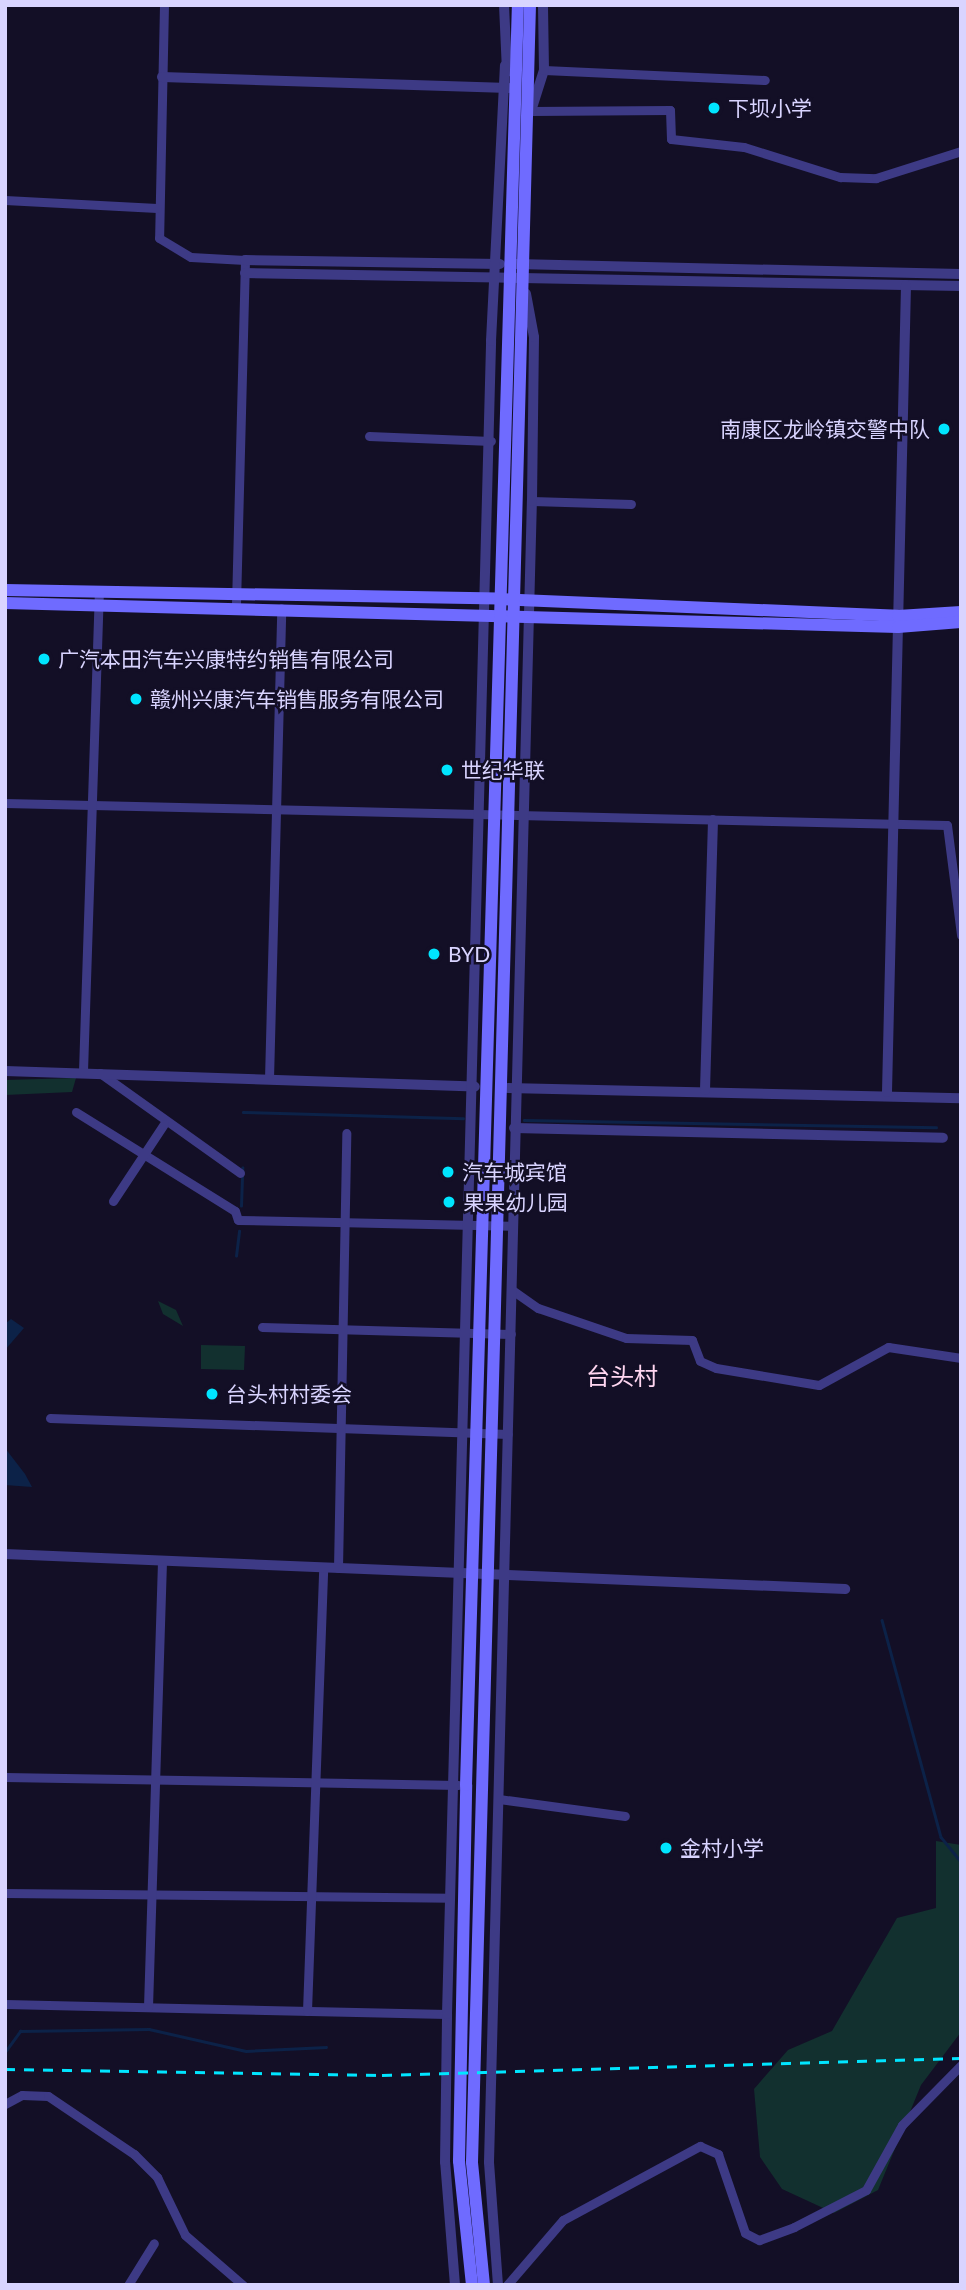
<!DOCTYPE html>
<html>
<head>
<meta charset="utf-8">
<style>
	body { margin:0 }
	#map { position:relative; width:966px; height:2290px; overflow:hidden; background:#130f26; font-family:Lato,"Noto Sans SC",sans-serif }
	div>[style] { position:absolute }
	.green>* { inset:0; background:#12302f }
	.water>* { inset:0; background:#0c2248 }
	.stream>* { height:2.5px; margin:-1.25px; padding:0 1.25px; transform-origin:1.25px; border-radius:1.25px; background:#0c2248 }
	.minor>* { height:9px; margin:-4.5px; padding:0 4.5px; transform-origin:4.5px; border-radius:4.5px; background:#3d3a85 }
	.tertiary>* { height:10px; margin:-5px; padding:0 5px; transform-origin:5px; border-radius:5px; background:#3d3a85 }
	.secondary>* { height:12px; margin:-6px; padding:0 6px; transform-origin:6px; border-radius:6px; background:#6f6bff }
	.rail>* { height:2.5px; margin-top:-1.25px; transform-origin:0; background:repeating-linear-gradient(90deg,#00e5ff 0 10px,transparent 0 19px) }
	.dots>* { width:19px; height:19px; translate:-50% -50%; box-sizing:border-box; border:4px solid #130f26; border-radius:50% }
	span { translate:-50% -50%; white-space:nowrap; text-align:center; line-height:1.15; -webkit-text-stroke:5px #130f26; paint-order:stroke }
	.poi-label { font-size:21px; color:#d9d4ff }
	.left { translate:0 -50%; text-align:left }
	.right { translate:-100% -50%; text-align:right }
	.quarter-label { font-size:24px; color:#ffd6f0 }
	.frame { position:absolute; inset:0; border:7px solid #d9d4ff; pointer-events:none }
</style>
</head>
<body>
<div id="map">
	<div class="green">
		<div style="clip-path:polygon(76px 1078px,72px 1092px,5px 1095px,5px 1080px)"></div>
		<div style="clip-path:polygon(158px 1301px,176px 1310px,183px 1326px,163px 1314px)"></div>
		<div style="clip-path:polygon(201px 1345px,245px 1346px,244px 1370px,201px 1369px)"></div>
		<div style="clip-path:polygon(936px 1841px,961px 1845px,961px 2032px,921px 2085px,878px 2190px,834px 2213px,782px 2189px,760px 2157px,754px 2089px,788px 2050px,832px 2031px,897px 1918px,936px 1908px)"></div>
	</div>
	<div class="water">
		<div style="clip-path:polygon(11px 1319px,24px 1328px,5px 1350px,5px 1324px)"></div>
		<div style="clip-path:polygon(5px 1448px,25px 1474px,32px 1487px,5px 1485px)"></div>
	</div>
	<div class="stream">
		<div style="left:243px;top:1112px;width:220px;rotate:1.6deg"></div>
		<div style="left:524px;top:1120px;width:412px;rotate:1deg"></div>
		<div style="left:241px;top:1206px;width:38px;rotate:-88deg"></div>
		<div style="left:236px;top:1256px;width:25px;rotate:-83deg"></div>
		<div style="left:882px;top:1620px;width:225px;rotate:74.8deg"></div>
		<div style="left:941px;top:1837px;width:32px;rotate:51deg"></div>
		<div style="left:5px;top:2052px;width:26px;rotate:-54deg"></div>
		<div style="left:20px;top:2031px;width:129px;rotate:-0.9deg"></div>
		<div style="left:149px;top:2029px;width:99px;rotate:12.8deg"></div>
		<div style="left:246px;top:2051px;width:80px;rotate:-2.9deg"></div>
	</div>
	<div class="minor">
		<div style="left:164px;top:5px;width:233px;rotate:91.2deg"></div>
		<div style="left:159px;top:238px;width:37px;rotate:31deg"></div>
		<div style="left:191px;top:257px;width:54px;rotate:3.2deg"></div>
		<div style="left:245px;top:260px;width:348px;rotate:91.5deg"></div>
		<div style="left:544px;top:70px;width:221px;rotate:2.6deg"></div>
		<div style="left:531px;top:111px;width:139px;rotate:-0.4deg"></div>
		<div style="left:670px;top:110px;width:29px;rotate:88deg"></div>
		<div style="left:671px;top:139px;width:73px;rotate:6.3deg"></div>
		<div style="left:744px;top:147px;width:101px;rotate:17.4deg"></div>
		<div style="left:840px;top:177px;width:36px;rotate:2deg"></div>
		<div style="left:876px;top:178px;width:89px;rotate:-17.6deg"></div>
		<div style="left:5px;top:200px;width:152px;rotate:3deg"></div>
		<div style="left:369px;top:436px;width:122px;rotate:2.3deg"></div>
		<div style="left:532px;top:501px;width:99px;rotate:1.7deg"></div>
		<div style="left:5px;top:803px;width:942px;rotate:1.34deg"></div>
		<div style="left:947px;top:825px;width:111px;rotate:82.7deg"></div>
		<div style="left:83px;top:1071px;width:479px;rotate:-88.1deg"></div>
		<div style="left:100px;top:1073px;width:172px;rotate:35.5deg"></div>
		<div style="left:269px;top:1079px;width:471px;rotate:-88.5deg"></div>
		<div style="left:76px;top:1112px;width:187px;rotate:31.9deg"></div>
		<div style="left:235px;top:1211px;width:9px;rotate:72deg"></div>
		<div style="left:238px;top:1220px;width:275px;rotate:1.2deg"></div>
		<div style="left:113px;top:1201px;width:92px;rotate:-56.5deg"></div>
		<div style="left:512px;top:1290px;width:32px;rotate:35deg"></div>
		<div style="left:538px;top:1308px;width:93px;rotate:18.8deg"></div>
		<div style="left:626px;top:1338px;width:66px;rotate:1.7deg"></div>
		<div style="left:692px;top:1340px;width:22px;rotate:69deg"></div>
		<div style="left:700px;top:1361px;width:17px;rotate:24deg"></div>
		<div style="left:716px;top:1368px;width:104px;rotate:9.4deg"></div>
		<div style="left:819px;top:1385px;width:79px;rotate:-28.8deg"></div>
		<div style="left:888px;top:1347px;width:74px;rotate:8.6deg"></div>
		<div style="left:262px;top:1327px;width:249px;rotate:1.6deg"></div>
		<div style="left:50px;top:1418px;width:458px;rotate:2deg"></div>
		<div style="left:338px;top:1568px;width:435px;rotate:-88.9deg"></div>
		<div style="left:5px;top:1777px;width:453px;rotate:1deg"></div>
		<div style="left:499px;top:1799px;width:127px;rotate:7.7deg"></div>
		<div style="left:5px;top:1893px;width:445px;rotate:0.6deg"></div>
		<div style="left:5px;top:2004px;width:442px;rotate:1.3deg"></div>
		<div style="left:148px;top:2007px;width:446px;rotate:-88.2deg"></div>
		<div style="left:307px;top:2011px;width:444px;rotate:-87.9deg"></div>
		<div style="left:5px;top:2104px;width:19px;rotate:-28deg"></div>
		<div style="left:22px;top:2095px;width:26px;rotate:2deg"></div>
		<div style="left:48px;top:2096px;width:104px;rotate:34deg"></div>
		<div style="left:134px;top:2154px;width:33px;rotate:45deg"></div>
		<div style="left:157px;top:2177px;width:64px;rotate:64.2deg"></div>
		<div style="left:185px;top:2235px;width:77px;rotate:40.8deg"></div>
		<div style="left:128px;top:2285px;width:49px;rotate:-58.2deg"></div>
		<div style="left:507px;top:2285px;width:86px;rotate:-49.3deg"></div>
		<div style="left:563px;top:2220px;width:156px;rotate:-28.4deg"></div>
		<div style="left:700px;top:2146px;width:20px;rotate:24deg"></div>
		<div style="left:718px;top:2154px;width:83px;rotate:71.1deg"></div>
		<div style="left:745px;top:2233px;width:16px;rotate:27deg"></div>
		<div style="left:759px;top:2240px;width:37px;rotate:-20deg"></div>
		<div style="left:794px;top:2227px;width:81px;rotate:-27.2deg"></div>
		<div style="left:866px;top:2190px;width:74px;rotate:-61deg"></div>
		<div style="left:902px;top:2125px;width:84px;rotate:-45.5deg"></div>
	</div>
	<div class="tertiary">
		<div style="left:504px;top:5px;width:67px;rotate:87.4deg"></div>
		<div style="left:162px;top:77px;width:347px;rotate:1.8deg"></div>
		<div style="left:531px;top:111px;width:43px;rotate:-72.4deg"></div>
		<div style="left:544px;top:70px;width:65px;rotate:-90.9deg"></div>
		<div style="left:245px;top:260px;width:255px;rotate:0.9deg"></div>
		<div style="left:516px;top:264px;width:445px;rotate:1.3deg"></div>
		<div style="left:245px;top:273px;width:716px;rotate:1.04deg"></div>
		<div style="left:5px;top:1071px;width:470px;rotate:1.9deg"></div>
		<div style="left:508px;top:1088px;width:453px;rotate:1.3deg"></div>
		<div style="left:705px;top:1090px;width:270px;rotate:-88.3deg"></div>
		<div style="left:887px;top:1092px;width:807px;rotate:-88.65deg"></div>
		<div style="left:514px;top:1128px;width:429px;rotate:1.3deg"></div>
		<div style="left:5px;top:1554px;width:841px;rotate:2.39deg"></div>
		<div style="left:455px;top:2285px;width:123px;rotate:-94.6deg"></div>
		<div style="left:445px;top:2162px;width:148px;rotate:-89.2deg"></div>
		<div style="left:447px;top:2014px;width:1674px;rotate:-88.49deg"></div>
		<div style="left:491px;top:341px;width:276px;rotate:-87.1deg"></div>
		<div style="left:498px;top:2285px;width:123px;rotate:-94.2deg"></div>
		<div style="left:489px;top:2162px;width:1662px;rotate:-88.52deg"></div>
		<div style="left:532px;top:501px;width:164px;rotate:-89.3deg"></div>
		<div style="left:534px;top:337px;width:44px;rotate:-100.5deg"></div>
	</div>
	<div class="secondary">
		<div style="left:5px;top:590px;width:493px;rotate:1deg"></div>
		<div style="left:498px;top:599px;width:400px;rotate:2.4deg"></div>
		<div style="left:898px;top:616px;width:63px;rotate:-3.6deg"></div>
		<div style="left:5px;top:603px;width:893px;rotate:1.54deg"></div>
		<div style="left:898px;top:627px;width:63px;rotate:-4.5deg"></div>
		<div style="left:472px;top:2285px;width:125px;rotate:-96deg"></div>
		<div style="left:459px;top:2161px;width:376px;rotate:-88.9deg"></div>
		<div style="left:466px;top:1785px;width:1781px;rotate:-88.33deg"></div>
		<div style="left:484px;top:2285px;width:124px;rotate:-95.6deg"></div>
		<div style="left:472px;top:2162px;width:2158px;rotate:-88.46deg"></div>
	</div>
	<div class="rail">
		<div style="left:5px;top:2069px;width:377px;rotate:0.9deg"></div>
		<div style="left:382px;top:2075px;width:579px;rotate:-1.68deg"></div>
	</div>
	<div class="dots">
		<div style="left:714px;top:108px;background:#00e5ff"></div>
		<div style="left:944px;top:429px;background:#00e5ff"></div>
		<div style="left:44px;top:659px;background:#00e5ff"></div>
		<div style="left:136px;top:699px;background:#00e5ff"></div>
		<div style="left:447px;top:770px;background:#00e5ff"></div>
		<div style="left:434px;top:954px;background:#00e5ff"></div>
		<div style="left:448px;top:1172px;background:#00e5ff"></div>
		<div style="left:449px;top:1202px;background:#00e5ff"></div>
		<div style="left:212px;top:1394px;background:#00e5ff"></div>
		<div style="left:666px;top:1848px;background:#00e5ff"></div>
	</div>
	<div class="poi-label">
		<span class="left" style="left:728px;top:108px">下坝小学</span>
		<span class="right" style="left:930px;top:429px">南康区龙岭镇交警中队</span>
		<span class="left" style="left:58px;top:659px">广汽本田汽车兴康特约销售有限公司</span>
		<span class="left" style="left:150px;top:699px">赣州兴康汽车销售服务有限公司</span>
		<span class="left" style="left:461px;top:770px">世纪华联</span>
		<span class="left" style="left:448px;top:954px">BYD</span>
		<span class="left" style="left:462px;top:1172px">汽车城宾馆</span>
		<span class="left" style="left:463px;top:1202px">果果幼儿园</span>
		<span class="left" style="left:226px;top:1394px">台头村村委会</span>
		<span class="left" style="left:680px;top:1848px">金村小学</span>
	</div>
	<div class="quarter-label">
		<span style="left:622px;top:1376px">台头村</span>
	</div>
	<div class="frame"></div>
</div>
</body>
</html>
